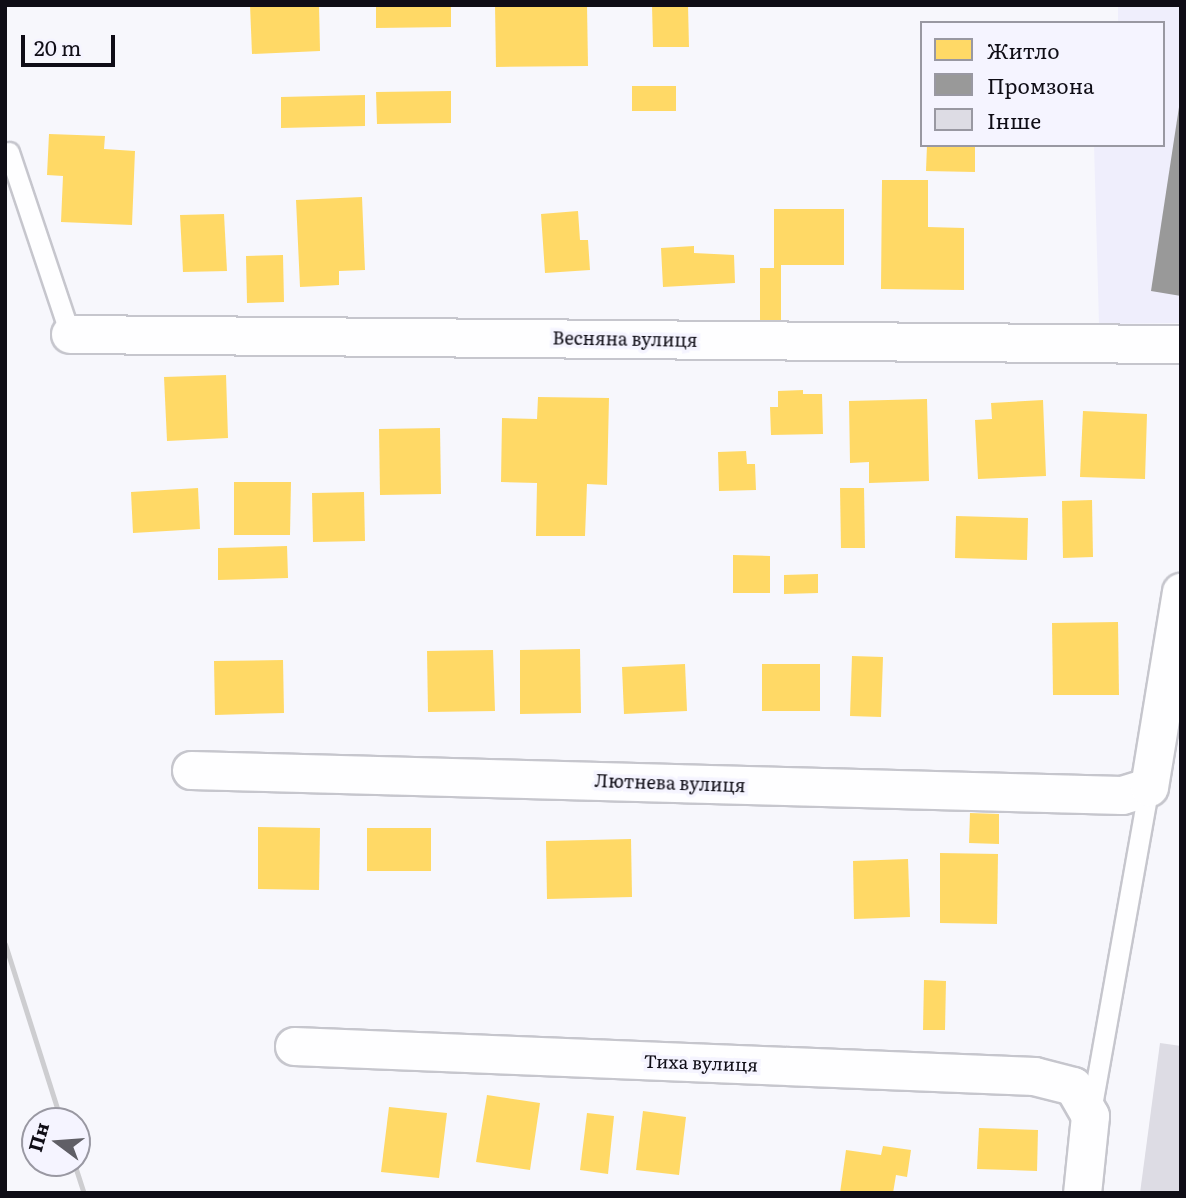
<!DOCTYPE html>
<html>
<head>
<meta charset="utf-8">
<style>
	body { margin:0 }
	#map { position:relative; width:1186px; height:1198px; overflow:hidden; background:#f7f7fc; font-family:Literata,serif }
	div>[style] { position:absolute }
	.built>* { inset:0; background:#efeefc }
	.homes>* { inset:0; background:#ffd966 }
	.industry>* { inset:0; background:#999 }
	.building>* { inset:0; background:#dddce4 }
	.roads { filter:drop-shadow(2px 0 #c6c6cd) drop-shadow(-2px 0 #c6c6cd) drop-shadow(0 2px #c6c6cd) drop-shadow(0 -2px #c6c6cd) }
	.service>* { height:19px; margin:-9.5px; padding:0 9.5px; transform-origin:9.5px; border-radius:9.5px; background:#fefeff }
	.minor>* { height:37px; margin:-18.5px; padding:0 18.5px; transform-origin:18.5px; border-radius:18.5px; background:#fefeff }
	.rail>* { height:5px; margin:-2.5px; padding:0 2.5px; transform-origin:2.5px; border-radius:2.5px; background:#cdcdd0 }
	span { translate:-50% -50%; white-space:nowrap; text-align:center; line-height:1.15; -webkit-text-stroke:7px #f5f4ff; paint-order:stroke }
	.street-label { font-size:18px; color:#0f0d16 }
	.frame { position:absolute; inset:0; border:7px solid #0f0d16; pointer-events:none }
	.legend { position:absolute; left:920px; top:21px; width:245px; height:126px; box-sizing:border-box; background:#f5f4ff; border:2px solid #9998a2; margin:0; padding:9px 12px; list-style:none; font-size:21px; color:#0f0d16 }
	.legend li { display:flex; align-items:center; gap:14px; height:35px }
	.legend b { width:35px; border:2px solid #9998a2 }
	.north { position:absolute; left:21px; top:1107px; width:70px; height:70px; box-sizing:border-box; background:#f5f4ff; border:2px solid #9998a2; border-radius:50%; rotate:286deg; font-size:19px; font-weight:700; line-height:28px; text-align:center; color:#0f0d16 }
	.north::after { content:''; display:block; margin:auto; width:24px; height:32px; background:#605f66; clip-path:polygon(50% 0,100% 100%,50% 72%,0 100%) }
	.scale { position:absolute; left:21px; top:35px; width:94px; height:32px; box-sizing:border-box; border:4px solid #0f0d16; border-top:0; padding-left:9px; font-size:21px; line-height:24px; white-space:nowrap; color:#0f0d16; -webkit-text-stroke:5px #f5f4ff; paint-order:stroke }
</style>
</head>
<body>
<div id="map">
	<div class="built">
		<div style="clip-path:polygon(1118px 5px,1181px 5px,1181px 323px,1099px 324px,1094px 145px,1163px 145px,1163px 23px,1118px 23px)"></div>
	</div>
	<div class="homes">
		<div style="clip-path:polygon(250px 5px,319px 5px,320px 51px,252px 54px)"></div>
		<div style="clip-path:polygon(376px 5px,451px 5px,451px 27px,376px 28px)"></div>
		<div style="clip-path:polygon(495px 5px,587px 5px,588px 66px,496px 67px)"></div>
		<div style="clip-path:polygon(652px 5px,688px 5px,689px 47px,653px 47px)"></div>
		<div style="clip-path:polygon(632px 86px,676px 86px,676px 111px,632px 111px)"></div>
		<div style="clip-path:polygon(451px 91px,451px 123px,377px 124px,376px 92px)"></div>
		<div style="clip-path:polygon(365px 95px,365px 126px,281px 128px,281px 97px)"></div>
		<div style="clip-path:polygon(49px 134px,105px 136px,104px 149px,135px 151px,132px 225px,61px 222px,63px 176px,47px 175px)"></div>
		<div style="clip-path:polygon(927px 145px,975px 145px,975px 172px,926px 171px)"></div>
		<div style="clip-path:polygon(882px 180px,928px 180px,928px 227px,964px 228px,964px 290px,881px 289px)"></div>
		<div style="clip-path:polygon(362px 197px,365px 270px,339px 271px,339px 285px,300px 287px,296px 200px)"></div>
		<div style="clip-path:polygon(774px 209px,844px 209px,844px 265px,781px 265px,781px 323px,760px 323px,760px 268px,774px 268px)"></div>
		<div style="clip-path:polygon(578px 211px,580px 240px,588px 240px,590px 270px,545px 273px,541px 214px)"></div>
		<div style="clip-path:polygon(224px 214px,227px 271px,183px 272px,180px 215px)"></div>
		<div style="clip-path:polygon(694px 246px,694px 253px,734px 255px,735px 283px,663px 287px,661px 248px)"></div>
		<div style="clip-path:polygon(283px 255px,284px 302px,247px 303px,246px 256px)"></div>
		<div style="clip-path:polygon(226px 375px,228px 438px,167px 441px,164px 377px)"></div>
		<div style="clip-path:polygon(803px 390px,803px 394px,822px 394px,823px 434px,771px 435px,770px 407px,778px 407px,778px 391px)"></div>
		<div style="clip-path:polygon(538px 397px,609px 398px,607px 485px,587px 484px,585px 536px,536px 536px,537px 483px,501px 482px,502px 418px,537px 419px)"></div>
		<div style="clip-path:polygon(927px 399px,929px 481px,869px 483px,869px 462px,850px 463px,849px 401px)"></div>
		<div style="clip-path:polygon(1043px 400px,1046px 476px,978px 479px,975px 420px,992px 419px,991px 403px)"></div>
		<div style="clip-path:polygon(1083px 411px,1147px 414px,1145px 479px,1080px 477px)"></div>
		<div style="clip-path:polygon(440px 428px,441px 494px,380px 495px,379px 429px)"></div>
		<div style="clip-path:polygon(746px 451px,747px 464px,755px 464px,756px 490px,719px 491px,718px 452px)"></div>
		<div style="clip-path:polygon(234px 482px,291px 482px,290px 535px,234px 535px)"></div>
		<div style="clip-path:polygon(198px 488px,200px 529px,133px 533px,131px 492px)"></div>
		<div style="clip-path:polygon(840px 488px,864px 488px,865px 548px,841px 548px)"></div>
		<div style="clip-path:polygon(364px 492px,365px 541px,313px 542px,312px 493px)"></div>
		<div style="clip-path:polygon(1092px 500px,1093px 557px,1063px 558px,1062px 501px)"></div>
		<div style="clip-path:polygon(956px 516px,1028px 518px,1027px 560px,955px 558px)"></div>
		<div style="clip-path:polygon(287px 546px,288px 578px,218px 580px,218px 548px)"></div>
		<div style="clip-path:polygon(733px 555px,770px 556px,770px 593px,733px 593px)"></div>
		<div style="clip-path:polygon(818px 574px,818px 593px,784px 594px,784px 575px)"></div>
		<div style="clip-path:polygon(1118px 622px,1119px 695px,1053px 695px,1052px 623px)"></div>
		<div style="clip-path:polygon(580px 649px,581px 713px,520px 714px,520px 650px)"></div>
		<div style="clip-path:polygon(493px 650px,495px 711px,428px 712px,427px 651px)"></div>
		<div style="clip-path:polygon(852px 656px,883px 657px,881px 717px,850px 716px)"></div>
		<div style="clip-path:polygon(283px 660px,284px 713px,215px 715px,214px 661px)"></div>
		<div style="clip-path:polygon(685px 664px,687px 711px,624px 714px,622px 667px)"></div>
		<div style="clip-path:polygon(762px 664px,820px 664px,820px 711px,762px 711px)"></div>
		<div style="clip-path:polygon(970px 813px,999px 814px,999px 844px,969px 843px)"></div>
		<div style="clip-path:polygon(258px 827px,320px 828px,319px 890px,258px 889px)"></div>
		<div style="clip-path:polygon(367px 828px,431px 828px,431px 871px,367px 871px)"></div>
		<div style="clip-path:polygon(631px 839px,632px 897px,547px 899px,546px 841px)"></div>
		<div style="clip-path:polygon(940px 853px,998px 854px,997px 924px,940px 923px)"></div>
		<div style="clip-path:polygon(908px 859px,910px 917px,854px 919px,853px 861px)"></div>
		<div style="clip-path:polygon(924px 980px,946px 981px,945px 1030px,923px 1030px)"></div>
		<div style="clip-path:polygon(487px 1095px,540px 1103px,530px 1170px,476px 1162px)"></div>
		<div style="clip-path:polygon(389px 1107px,447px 1113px,439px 1178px,381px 1172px)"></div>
		<div style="clip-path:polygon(643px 1111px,686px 1117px,679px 1175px,636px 1170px)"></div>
		<div style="clip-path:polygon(587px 1113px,614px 1116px,608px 1174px,580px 1170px)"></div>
		<div style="clip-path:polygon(979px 1128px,1038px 1130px,1037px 1171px,977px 1169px)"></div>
		<div style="clip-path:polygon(883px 1146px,911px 1150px,907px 1177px,896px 1175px,893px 1193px,840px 1193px,846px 1150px,881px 1155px)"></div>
	</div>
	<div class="industry">
		<div style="clip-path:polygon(1179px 107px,1181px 107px,1181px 296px,1151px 291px)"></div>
	</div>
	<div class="building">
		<div style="clip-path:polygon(1160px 1043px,1181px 1046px,1181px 1193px,1140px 1193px)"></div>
	</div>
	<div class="roads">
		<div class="service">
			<div style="left:9px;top:152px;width:192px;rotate:71.5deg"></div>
			<div style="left:1091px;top:1111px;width:329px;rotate:-79.9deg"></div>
		</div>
		<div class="minor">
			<div style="left:70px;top:334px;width:1111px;rotate:0.52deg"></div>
			<div style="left:191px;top:770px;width:931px;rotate:1.54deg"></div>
			<div style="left:1122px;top:795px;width:28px;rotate:-17deg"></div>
			<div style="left:1149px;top:787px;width:198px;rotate:-80.7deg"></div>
			<div style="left:294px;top:1046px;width:741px;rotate:2.32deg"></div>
			<div style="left:1034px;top:1076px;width:40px;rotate:14.4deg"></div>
			<div style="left:1073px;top:1086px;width:34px;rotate:60deg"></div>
			<div style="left:1090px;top:1116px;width:77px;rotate:95.9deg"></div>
		</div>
	</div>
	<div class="rail">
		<div style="left:5px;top:944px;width:186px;rotate:72.4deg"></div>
		<div style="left:74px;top:1163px;width:32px;rotate:72deg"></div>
	</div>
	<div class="street-label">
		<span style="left:625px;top:339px;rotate:1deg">Весняна вулиця</span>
		<span style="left:670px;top:783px;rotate:2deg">Лютнева вулиця</span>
		<span style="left:701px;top:1063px;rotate:2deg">Тиха вулиця</span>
	</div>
	<div class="frame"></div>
	<ul class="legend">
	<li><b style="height:19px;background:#ffd966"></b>Житло</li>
	<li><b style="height:19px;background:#999"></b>Промзона</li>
	<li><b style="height:19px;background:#dddce4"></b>Інше</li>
	</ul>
	<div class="north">Пн</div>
	<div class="scale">20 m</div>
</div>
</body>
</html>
